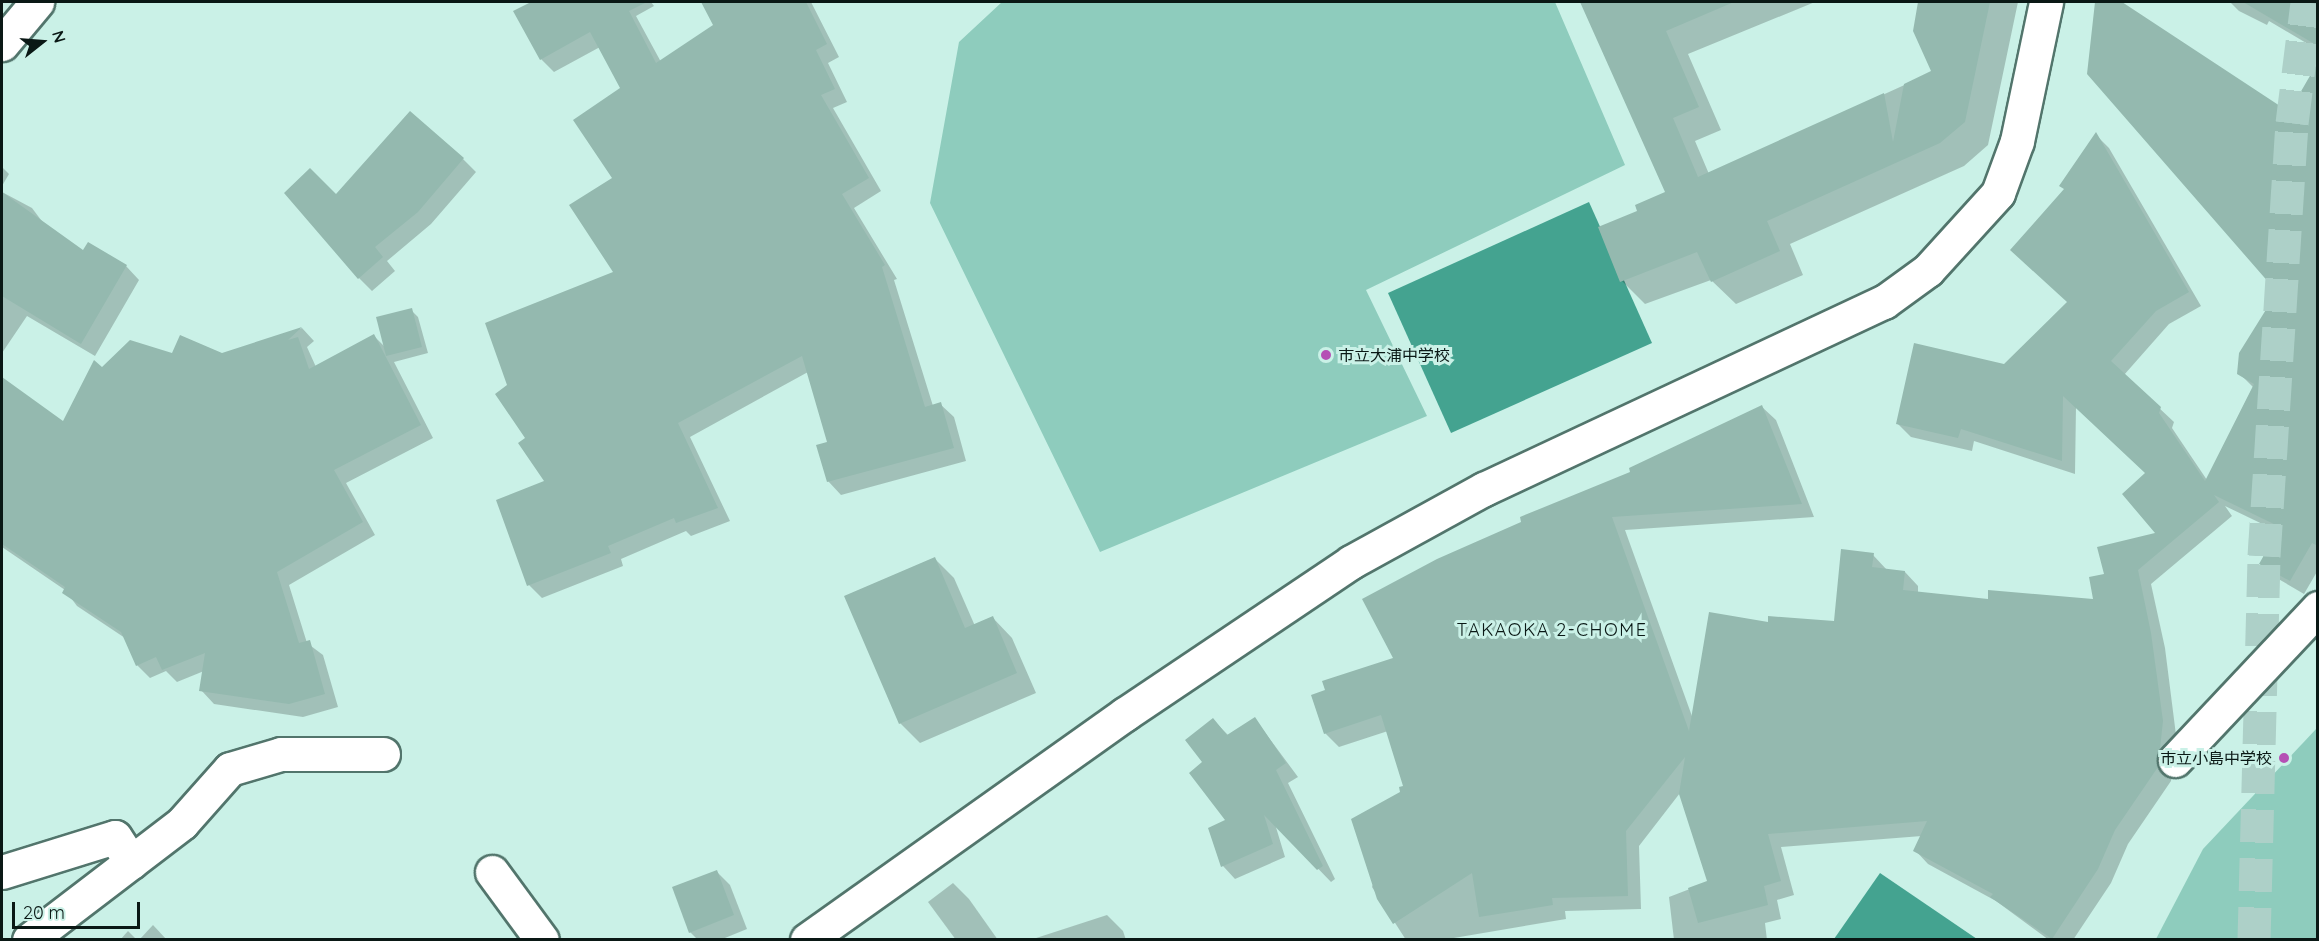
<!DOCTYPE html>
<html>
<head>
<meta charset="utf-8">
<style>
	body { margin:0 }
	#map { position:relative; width:2319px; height:941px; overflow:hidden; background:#caf1e7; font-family:Quicksand,"Noto Sans JP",sans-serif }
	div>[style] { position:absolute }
	.green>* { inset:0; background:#8eccbd }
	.water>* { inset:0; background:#44a390 }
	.shadow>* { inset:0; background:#0003 }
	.building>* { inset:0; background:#94b9af }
	.highway-tunnel>* { height:33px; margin-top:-16.5px; transform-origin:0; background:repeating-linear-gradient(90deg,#add0c8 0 33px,transparent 0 49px) }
	.roads { filter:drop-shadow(2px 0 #52756c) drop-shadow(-2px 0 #52756c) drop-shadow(0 2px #52756c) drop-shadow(0 -2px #52756c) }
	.minor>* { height:33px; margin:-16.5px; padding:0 16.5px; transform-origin:16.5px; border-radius:16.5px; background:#fff }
	.dots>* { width:16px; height:16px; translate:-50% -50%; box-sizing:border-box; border:3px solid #caf1e7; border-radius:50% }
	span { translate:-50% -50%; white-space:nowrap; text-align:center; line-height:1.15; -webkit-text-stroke:6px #caf1e7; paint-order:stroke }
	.poi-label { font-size:16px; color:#0a1815 }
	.left { translate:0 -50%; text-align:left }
	.right { translate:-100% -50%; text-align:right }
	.neighbourhood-label { font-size:18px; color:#0a1815; letter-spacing:1.5px }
	.frame { position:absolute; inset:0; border:3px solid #0a1815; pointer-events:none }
	.north { position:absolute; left:12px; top:12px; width:60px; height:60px; -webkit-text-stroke:4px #caf1e7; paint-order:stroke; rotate:73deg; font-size:16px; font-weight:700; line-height:24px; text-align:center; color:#0a1815 }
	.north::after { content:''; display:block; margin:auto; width:21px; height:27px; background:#0a1815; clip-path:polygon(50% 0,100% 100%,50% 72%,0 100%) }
	.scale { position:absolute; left:12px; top:902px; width:128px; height:27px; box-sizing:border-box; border:3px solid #0a1815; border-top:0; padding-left:8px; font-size:18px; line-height:21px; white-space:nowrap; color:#0a1815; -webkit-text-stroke:4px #caf1e7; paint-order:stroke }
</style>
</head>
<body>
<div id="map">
	<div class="green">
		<div style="clip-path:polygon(1002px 2px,1555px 2px,1625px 165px,1366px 290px,1427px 416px,1100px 552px,930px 203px,959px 42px)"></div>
		<div style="clip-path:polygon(2317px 728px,2317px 939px,2156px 939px,2203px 849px)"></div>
	</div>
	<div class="water">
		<div style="clip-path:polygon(1589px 202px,1652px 343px,1451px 433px,1388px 293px)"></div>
		<div style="clip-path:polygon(1880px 873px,1977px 939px,1834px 939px)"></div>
	</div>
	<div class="shadow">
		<div style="clip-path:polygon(534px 2px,651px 2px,654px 6px,636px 16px,661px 62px,715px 25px,702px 2px,811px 2px,839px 57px,828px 63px,847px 102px,833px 108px,881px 191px,854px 208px,897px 279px,894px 280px,933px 406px,940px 404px,954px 417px,966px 461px,841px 495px,828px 481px,829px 443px,808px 372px,690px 437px,730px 521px,691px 536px,686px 531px,621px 559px,623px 566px,542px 598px,529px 585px,547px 482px,509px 385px,615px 273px,615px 178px,622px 88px,600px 47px,554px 72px,541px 59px,515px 12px)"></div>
		<div style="clip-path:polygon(1582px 2px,1815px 2px,1688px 54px,1721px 130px,1695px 141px,1709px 174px,1933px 72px,1915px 27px,1920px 2px,2018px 2px,1988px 145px,1964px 166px,1790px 244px,1803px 275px,1736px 304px,1711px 280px,1645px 304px,1622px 281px,1639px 212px,1667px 192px)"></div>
		<div style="clip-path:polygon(2097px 2px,2119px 2px,2290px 114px,2318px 249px,2318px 570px,2304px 594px,2275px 577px,2261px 563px,2279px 532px,2225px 506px,2232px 516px,2151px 584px,2165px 648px,2176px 735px,2171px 781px,2128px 844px,2111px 883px,2073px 940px,2049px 940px,1996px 901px,1928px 864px,1915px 850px,1922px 836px,1781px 847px,1794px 895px,1777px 900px,1781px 919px,1765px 923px,1767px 940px,1674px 940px,1669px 897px,1708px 882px,1680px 793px,1639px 846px,1641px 909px,1565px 911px,1566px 919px,1442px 940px,1406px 940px,1372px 887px,1405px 787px,1388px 731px,1339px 747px,1325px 733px,1396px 659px,1632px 473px,1762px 407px,1776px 420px,1814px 517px,1625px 530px,1693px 719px,1769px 623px,1835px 622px,1873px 555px,1887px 570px,1905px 572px,1918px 586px,1918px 593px,1989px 600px,2095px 600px,2106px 575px,2158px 533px,2147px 474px,2076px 407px,2075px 474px,1974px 441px,1972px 451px,1911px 437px,1897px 423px,2005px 366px,2068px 303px,2065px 190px,2096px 135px,2109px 148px,2201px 306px,2169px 324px,2124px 375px,2174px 422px,2172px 428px,2207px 480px,2253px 387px,2239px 373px,2279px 292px,2088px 73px)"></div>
		<div style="clip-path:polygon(2230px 2px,2318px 2px,2318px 50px,2269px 21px,2267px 25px,2239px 11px)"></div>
		<div style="clip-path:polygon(463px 159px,476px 172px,431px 224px,387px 261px,395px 271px,372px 291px,359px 278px,336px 196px)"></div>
		<div style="clip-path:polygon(2px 167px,9px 174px,2px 186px)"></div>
		<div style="clip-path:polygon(2px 192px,32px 208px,44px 224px,84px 252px,126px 266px,139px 280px,95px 356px,27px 316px,2px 353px)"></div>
		<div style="clip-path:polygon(411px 310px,418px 317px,428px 353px,394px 362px,433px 438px,346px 483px,375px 535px,289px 585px,307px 643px,323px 655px,338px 707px,303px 717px,214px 704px,201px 690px,204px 671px,177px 682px,166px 671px,150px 678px,137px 665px,125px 638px,77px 606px,65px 590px,2px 547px,2px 379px,64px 423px,102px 369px,173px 355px,222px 355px,302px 328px,314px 341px,307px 347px,316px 367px,374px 336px,386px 348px)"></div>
		<div style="clip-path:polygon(935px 559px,954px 578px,975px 626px,993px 618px,1012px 638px,1036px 693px,920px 743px,900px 723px)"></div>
		<div style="clip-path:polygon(1255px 719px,1298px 777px,1288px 783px,1335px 879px,1331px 882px,1275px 824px,1285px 857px,1235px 879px,1223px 866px,1228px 820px,1204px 763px,1213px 720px,1229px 736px)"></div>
		<div style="clip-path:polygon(716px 871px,730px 885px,747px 929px,720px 940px,698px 940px,690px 932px)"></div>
		<div style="clip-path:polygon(953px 883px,969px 899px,998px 940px,956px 940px,928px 902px)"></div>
		<div style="clip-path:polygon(1107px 915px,1123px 931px,1126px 940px,1030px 940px)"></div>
		<div style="clip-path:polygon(153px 925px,167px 940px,139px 940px)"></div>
		<div style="clip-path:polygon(128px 931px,137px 940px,120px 940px)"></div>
	</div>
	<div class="building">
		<div style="clip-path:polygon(531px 2px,647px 2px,629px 11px,656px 63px,713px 25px,701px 2px,806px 2px,827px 44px,816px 50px,835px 89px,821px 95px,869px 178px,842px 194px,885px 265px,882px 267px,925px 407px,941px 402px,954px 448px,827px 482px,816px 445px,827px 442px,802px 356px,678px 423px,718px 508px,676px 523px,674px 518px,608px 546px,611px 553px,527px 586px,496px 500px,544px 481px,518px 443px,525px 438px,495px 394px,507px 385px,485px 323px,613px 272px,569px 205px,612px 178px,573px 120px,620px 88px,590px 32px,540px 60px,513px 11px)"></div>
		<div style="clip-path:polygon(1580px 2px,1734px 2px,1666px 31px,1699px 107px,1673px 118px,1698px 177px,1884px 93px,1893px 142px,1904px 84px,1931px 71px,1913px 31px,1918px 2px,1990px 2px,1965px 122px,1940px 143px,1767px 221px,1780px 251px,1711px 282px,1697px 252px,1620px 282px,1598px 227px,1637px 211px,1635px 205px,1665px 192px)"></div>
		<div style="clip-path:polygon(2095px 2px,2122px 2px,2289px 112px,2318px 62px,2318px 546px,2312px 543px,2290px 581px,2259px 564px,2280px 527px,2214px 495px,2219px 502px,2138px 570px,2151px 633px,2163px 721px,2158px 767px,2115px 830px,2098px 869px,2052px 939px,1990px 897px,1993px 894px,1913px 851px,1927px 821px,1768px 834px,1781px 881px,1764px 886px,1768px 905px,1698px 923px,1688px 888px,1707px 881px,1679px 794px,1685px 757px,1626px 831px,1628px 896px,1552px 898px,1553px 905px,1479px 917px,1472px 873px,1393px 924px,1377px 899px,1351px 819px,1400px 792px,1399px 787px,1403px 786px,1381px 715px,1324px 734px,1311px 695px,1325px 690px,1322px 681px,1393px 658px,1362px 599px,1437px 559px,1521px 522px,1520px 517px,1630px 472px,1629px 468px,1762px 405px,1802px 504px,1612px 517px,1689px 731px,1709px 612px,1768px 622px,1768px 616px,1834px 621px,1841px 549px,1874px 553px,1872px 567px,1905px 571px,1903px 590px,1988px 599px,1988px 590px,2093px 599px,2089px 577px,2104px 574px,2097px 547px,2155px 533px,2122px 494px,2145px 473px,2063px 396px,2062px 461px,1961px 429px,1958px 438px,1896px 424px,1914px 343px,2004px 364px,2067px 302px,2010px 250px,2064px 189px,2059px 186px,2096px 132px,2189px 292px,2156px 311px,2111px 361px,2161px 407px,2159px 413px,2205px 481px,2254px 384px,2237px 374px,2239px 353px,2277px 292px,2087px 74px)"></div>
		<div style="clip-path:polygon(2243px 2px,2318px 2px,2318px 46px)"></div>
		<div style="clip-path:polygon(410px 111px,464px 158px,418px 212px,375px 247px,383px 257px,358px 279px,284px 193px,310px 168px,336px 194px)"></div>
		<div style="clip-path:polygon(2px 192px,83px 250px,88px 242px,127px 265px,81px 344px,2px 296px)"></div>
		<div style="clip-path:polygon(412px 308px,422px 347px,386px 356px,376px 317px)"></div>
		<div style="clip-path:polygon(302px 327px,288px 340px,298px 337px,309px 369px,374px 334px,421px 425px,334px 470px,363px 522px,277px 572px,299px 643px,310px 640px,325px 694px,289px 704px,199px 691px,205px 653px,162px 670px,156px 657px,136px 666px,121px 632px,62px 593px,65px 587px,2px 544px,2px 377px,63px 421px,94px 360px,102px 367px,130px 340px,172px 353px,180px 335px,222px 353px)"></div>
		<div style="clip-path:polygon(935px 557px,965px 628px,993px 616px,1017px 673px,899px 724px,844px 596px)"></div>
		<div style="clip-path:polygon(1255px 717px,1286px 763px,1276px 770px,1323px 866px,1317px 870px,1264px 815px,1273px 844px,1221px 867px,1208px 828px,1225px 820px,1189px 773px,1202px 762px,1185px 740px,1213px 718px,1227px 735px)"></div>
		<div style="clip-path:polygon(717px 870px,734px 915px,689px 933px,672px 887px)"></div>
	</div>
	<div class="highway-tunnel">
		<div style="left:2254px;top:940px;width:384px;rotate:-88.5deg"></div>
		<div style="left:2264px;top:556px;width:434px;rotate:-86.3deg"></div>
		<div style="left:2292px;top:123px;width:122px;rotate:-82.9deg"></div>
	</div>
	<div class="roads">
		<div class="minor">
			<div style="left:2px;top:44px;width:55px;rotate:-50.2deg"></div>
			<div style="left:2175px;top:760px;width:209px;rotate:-46.7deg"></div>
			<div style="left:2px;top:872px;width:118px;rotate:-17.2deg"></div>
			<div style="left:115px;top:837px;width:30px;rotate:57deg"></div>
			<div style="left:492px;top:872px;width:84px;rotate:53.7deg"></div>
			<div style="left:29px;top:940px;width:193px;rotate:-37.4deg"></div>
			<div style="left:182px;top:823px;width:72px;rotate:-48.4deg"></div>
			<div style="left:230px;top:769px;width:53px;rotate:-16.4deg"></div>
			<div style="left:281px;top:754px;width:102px"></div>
			<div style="left:807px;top:940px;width:390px;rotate:-35.4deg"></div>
			<div style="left:1125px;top:714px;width:272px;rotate:-33.9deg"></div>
			<div style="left:1351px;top:562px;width:152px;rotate:-28.8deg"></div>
			<div style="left:1484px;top:489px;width:442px;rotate:-25.1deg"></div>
			<div style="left:1884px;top:302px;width:54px;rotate:-36deg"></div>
			<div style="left:1928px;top:270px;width:104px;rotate:-47.7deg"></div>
			<div style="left:1998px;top:193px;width:55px;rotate:-69.9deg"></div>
			<div style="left:2017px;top:141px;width:142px;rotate:-78.2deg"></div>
		</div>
	</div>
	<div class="dots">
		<div style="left:1326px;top:355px;background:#b550b5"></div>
		<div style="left:2284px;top:758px;background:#b550b5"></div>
	</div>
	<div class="poi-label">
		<span class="left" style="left:1338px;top:355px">市立大浦中学校</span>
		<span class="right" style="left:2272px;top:758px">市立小島中学校</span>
	</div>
	<div class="neighbourhood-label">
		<span style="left:1552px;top:630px">TAKAOKA 2-CHOME</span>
	</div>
	<div class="frame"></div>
	<div class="north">N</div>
	<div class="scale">20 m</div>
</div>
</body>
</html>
